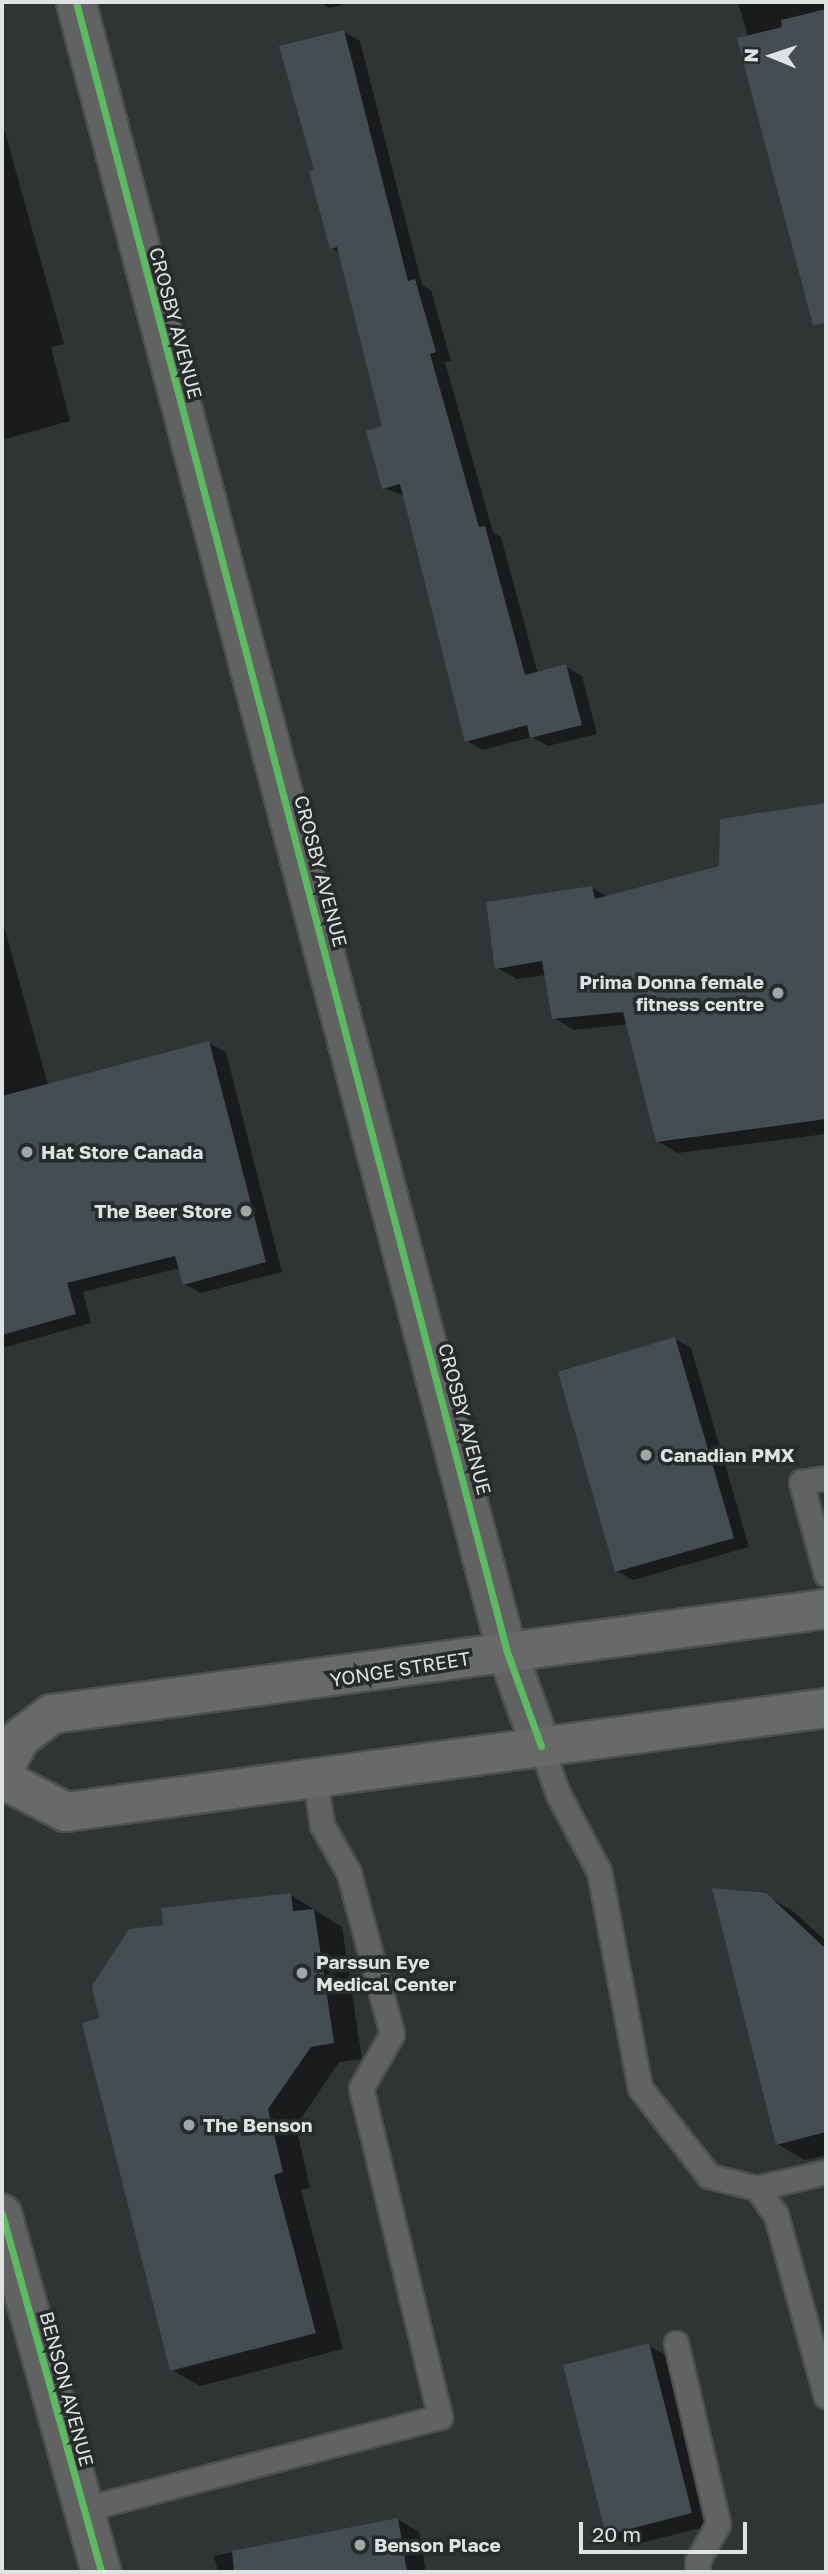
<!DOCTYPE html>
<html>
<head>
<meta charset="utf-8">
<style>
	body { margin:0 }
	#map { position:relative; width:828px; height:2574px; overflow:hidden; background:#313435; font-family:"Golos Text",sans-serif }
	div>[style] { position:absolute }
	.shadow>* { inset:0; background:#0007 }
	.building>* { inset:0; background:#444e52 }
	.roads { filter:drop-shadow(2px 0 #4e5050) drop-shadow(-2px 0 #4e5050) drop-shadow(0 2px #4e5050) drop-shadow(0 -2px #4e5050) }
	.service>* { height:23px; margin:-11.5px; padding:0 11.5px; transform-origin:11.5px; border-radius:11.5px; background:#616262 }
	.minor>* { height:38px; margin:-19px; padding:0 19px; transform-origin:19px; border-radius:19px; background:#616262 }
	.tertiary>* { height:38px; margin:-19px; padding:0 19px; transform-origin:19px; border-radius:19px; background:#616262 }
	.primary>* { height:38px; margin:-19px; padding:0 19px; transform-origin:19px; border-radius:19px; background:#686a6a }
	.cycleway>* { height:7px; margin:-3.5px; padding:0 3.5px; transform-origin:3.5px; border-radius:3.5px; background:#5cba63 }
	.dots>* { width:19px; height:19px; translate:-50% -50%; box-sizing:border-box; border:4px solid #272b2c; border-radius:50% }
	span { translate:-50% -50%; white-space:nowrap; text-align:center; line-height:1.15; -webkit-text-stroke:7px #272b2c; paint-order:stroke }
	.street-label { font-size:19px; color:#dfe2e2 }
	.poi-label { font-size:19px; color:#dfe2e2; font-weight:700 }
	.right { translate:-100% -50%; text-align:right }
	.left { translate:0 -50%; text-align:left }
	.frame { position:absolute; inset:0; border:4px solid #dfe2e2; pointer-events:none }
	.north { position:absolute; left:737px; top:21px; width:70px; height:70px; -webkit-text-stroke:5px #272b2c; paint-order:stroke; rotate:272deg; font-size:19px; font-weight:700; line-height:28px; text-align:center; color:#dfe2e2 }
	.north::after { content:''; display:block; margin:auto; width:24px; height:32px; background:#dfe2e2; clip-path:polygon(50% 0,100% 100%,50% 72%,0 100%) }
	.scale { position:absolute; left:579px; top:2522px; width:168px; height:32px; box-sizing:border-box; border:4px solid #dfe2e2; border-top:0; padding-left:9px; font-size:21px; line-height:24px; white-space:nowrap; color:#dfe2e2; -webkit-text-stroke:5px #272b2c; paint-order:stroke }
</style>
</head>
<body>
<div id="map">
	<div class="shadow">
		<div style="clip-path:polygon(320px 2px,353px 2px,330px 8px)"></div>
		<div style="clip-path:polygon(738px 2px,826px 2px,826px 302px,825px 302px)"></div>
		<div style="clip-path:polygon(344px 32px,360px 41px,422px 285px,431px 290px,451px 361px,445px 362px,493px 532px,501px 537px,538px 674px,565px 666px,582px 676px,597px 734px,548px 746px,532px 737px,483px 750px,467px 741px,405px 496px,384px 488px,385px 428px,340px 253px,331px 248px,316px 171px)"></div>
		<div style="clip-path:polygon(2px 121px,64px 344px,51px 347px,70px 421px,2px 440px)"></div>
		<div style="clip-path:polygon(826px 806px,826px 1134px,678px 1153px,657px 1141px,628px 1024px,574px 1030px,554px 1018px,546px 975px,517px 979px,496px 967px,592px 888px,609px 897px,721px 868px,721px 821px)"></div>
		<div style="clip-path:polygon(2px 919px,48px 1085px,209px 1043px,226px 1052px,282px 1272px,201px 1293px,184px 1284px,180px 1268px,83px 1292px,91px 1323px,2px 1348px)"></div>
		<div style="clip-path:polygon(675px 1339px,691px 1348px,749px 1547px,633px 1580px,617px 1571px)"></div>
		<div style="clip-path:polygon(291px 1895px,342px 1927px,362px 2059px,339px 2062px,296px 2126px,310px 2188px,301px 2190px,343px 2349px,200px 2386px,172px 2370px,101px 2019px,165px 1927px)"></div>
		<div style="clip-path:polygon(765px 1895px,794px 1912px,826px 1941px,826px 2155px,805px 2160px,777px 2144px)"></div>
		<div style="clip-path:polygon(648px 2345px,670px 2358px,713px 2525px,629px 2546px,608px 2534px)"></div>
		<div style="clip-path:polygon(397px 2519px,419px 2532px,426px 2572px,218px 2572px,214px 2556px)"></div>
	</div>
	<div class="building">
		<div style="clip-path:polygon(826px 9px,826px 323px,813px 325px,737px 38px,782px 27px,781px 20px)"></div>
		<div style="clip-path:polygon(344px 30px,408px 281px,415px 279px,436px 352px,430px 354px,479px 527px,485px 526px,525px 675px,566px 664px,582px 725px,530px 738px,527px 725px,465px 742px,400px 484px,382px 489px,366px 431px,382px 426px,337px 247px,330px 249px,309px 171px,314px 170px,279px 46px)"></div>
		<div style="clip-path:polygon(826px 803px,826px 1119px,656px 1142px,623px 1012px,552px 1019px,542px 961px,495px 969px,486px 902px,592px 886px,595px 899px,719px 866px,720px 819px)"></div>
		<div style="clip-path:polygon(209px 1041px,266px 1262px,183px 1285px,175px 1256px,67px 1283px,76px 1314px,2px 1335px,2px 1096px)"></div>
		<div style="clip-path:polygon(675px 1337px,734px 1538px,615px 1572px,558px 1372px)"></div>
		<div style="clip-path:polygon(712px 1888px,766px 1893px,826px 1949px,826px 2132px,776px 2145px)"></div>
		<div style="clip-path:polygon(291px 1893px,293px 1911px,314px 1909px,334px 2043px,311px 2047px,268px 2109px,283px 2172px,274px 2175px,316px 2333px,170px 2371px,82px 2023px,99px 2018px,92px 1986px,129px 1929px,163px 1925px,161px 1908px)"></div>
		<div style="clip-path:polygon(649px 2343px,692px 2513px,606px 2535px,563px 2365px)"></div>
		<div style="clip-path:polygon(398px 2518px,407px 2572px,234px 2572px,232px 2551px)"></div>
	</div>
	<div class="roads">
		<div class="service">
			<div style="left:826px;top:1478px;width:25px;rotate:171deg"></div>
			<div style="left:801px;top:1482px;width:95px;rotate:74.8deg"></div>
			<div style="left:541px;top:1746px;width:51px;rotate:70.5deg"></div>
			<div style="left:558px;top:1794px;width:87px;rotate:62deg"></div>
			<div style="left:599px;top:1871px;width:221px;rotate:79.3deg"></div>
			<div style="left:640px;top:2088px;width:112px;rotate:51.9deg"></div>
			<div style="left:709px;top:2176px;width:49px;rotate:14deg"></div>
			<div style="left:757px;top:2188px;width:71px;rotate:-13.1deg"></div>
			<div style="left:757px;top:2188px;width:33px;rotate:55deg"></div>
			<div style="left:776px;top:2215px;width:188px;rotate:74.6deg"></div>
			<div style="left:676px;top:2343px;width:186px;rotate:76.9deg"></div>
			<div style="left:718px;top:2524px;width:43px;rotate:118.9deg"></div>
			<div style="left:697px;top:2562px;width:10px;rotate:84deg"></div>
			<div style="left:84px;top:2509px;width:368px;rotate:-14.5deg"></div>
			<div style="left:440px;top:2417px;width:338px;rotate:-103.5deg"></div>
			<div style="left:361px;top:2088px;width:62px;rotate:-60.1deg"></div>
			<div style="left:392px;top:2034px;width:167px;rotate:-105deg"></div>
			<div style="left:349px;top:1873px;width:55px;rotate:-119.4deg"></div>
			<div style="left:322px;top:1825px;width:48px;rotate:-98.5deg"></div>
		</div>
		<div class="minor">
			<div style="left:2px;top:2214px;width:371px;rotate:74.5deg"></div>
		</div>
		<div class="tertiary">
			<div style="left:76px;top:2px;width:1705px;rotate:75.36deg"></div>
			<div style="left:507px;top:1652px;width:100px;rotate:70.1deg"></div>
		</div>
		<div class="primary">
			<div style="left:2px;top:1772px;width:38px;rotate:-62deg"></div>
			<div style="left:20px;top:1738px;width:40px;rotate:-37deg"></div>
			<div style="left:52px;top:1714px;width:781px;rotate:-7.73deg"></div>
			<div style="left:2px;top:1779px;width:72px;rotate:27.3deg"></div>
			<div style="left:66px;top:1812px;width:767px;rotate:-7.79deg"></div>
		</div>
	</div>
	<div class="cycleway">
		<div style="left:76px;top:2px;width:1705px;rotate:75.36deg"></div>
		<div style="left:507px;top:1652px;width:100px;rotate:70.1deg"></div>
		<div style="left:2px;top:2214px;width:371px;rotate:74.5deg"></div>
	</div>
	<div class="dots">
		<div style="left:778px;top:993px;background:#a2a5a5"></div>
		<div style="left:27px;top:1152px;background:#a2a5a5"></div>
		<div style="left:246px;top:1211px;background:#a2a5a5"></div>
		<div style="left:646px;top:1455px;background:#a2a5a5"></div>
		<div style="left:302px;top:1973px;background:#a2a5a5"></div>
		<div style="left:189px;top:2125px;background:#a2a5a5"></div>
		<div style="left:360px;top:2545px;background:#a2a5a5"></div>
	</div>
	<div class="street-label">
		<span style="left:176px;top:323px;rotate:75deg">CROSBY AVENUE</span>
		<span style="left:321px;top:871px;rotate:75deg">CROSBY AVENUE</span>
		<span style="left:465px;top:1419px;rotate:75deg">CROSBY AVENUE</span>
		<span style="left:400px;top:1669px;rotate:-9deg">YONGE STREET</span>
		<span style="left:67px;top:2389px;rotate:75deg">BENSON AVENUE</span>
	</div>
	<div class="poi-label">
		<span class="right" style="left:764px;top:993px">Prima Donna female<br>fitness centre</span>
		<span class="left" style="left:41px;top:1152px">Hat Store Canada</span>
		<span class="right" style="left:232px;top:1211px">The Beer Store</span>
		<span class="left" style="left:660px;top:1455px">Canadian PMX</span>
		<span class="left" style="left:316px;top:1973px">Parssun Eye<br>Medical Center</span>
		<span class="left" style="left:203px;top:2125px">The Benson</span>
		<span class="left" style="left:374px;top:2545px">Benson Place</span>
	</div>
	<div class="frame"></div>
	<div class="north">N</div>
	<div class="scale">20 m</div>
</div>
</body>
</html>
